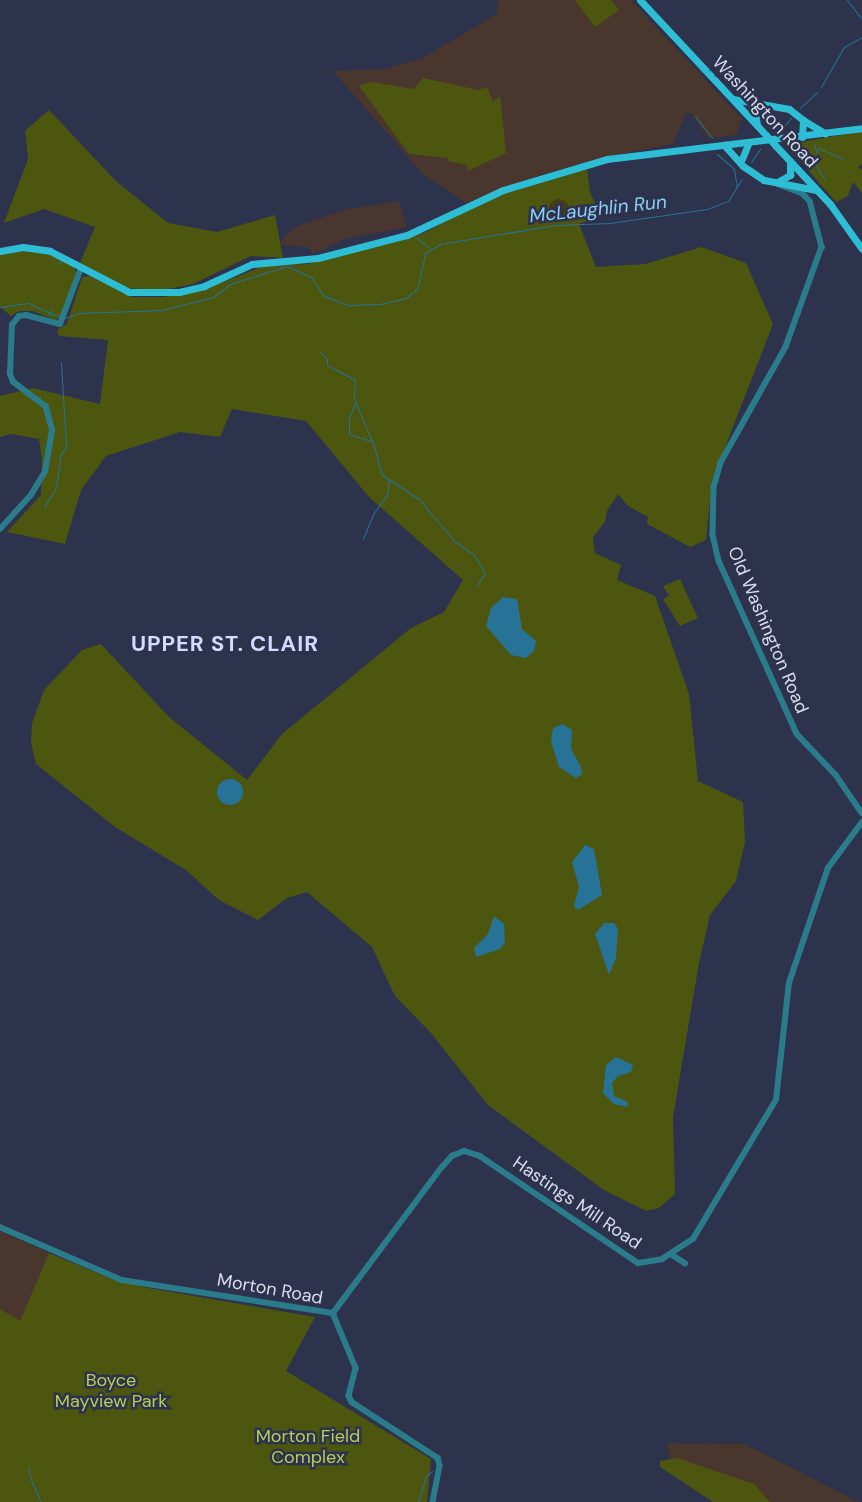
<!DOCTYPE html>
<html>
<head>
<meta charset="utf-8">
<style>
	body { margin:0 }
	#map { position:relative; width:862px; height:1502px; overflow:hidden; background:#2d324d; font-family:"DM Sans",sans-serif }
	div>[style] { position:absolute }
	.industrial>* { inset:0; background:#4a3630 }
	.education>* { inset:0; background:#49372d }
	.green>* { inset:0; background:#4d560f }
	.sand>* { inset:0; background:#443b1b }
	.round { border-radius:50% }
	.water>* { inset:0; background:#267397 }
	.stream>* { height:1px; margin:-0.5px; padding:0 0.5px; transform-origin:0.5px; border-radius:0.5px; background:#267397 }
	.minor>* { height:5.5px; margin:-2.75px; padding:0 2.75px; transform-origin:2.75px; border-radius:2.75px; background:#2b7c8a }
	.major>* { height:7px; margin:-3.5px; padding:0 3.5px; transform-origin:3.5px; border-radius:3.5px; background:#2dbed5 }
	.major-bridge>* { height:7px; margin:-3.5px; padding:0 3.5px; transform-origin:3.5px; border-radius:3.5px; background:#2dbed5 }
	span { translate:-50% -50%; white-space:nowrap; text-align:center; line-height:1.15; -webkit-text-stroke:5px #2d324d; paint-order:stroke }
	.street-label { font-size:18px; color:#d8dcee }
	.park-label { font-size:18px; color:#bbcc54 }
	.water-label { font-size:19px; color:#8bd0f6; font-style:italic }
	.district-label { font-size:22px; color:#d3dbfe; font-weight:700; letter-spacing:1px }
</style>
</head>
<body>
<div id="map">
	<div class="industrial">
		<div style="clip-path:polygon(399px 201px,407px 227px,345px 239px,314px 254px,307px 247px,279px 245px,289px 231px,305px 223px,344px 210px)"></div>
	</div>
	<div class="education">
		<div style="clip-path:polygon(498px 0,631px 0,742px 119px,736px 135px,708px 138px,691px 113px,686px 113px,673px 144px,601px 158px,527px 179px,466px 203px,422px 173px,333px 71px,384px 69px,421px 59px,497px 14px)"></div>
		<div style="clip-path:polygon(0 1231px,49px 1253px,20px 1322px,0 1309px)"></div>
		<div style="clip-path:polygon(667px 1443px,745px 1444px,859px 1502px,712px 1502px,679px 1474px,670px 1460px)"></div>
	</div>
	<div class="green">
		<div style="clip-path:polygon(575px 0,611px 0,619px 10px,595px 27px)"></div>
		<div style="clip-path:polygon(423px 78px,478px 90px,487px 87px,493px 102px,500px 96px,506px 153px,468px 171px,467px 165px,447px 161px,448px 158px,409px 154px,359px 86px,371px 82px,414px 89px)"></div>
		<div style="clip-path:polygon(49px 110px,117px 182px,168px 223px,217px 232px,275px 215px,283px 258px,251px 256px,193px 284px,158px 291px,128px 288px,80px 263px,95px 227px,44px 209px,4px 223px,28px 159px,25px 131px)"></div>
		<div style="clip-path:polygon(862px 131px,862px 164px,858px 167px,862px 170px,862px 193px,853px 182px,848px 196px,836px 202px,786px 145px)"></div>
		<div style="clip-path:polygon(587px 169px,590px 192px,601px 216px,579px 224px,596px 267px,646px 264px,701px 247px,746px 263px,773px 324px,712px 481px,706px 540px,690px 547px,647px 524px,648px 517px,628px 506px,618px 494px,607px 511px,605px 522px,593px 537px,595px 553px,621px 565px,617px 580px,655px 596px,689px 694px,698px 781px,743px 802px,745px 842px,736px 881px,710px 915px,699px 963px,673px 1117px,675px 1194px,659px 1208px,646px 1211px,604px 1190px,488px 1105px,430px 1032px,395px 996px,372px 947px,307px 892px,287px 898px,258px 920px,219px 900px,186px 870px,115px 827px,36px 764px,31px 743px,32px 723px,44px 690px,82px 650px,101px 644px,169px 717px,247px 780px,282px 734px,411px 628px,444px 612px,463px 580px,369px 497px,306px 421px,232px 409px,220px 437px,180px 432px,106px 456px,81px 490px,65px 544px,7px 532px,41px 495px,42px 459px,39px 439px,11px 434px,0 437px,0 396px,33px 388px,100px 404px,108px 340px,59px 336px,57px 330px,67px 324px,82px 277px,90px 276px,132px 297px,163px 297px,203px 290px,266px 265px,307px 264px,424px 233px,492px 197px)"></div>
		<div style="clip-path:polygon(26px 249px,47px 253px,73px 266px,77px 273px,66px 311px,56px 320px,32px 311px,19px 311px,11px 316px,0 307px,0 255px)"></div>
		<div style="clip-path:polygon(680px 579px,698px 618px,680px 626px,663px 599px,669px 596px,663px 586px)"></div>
		<div style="clip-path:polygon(49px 1253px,114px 1280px,148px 1288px,315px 1317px,286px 1371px,431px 1459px,427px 1502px,0 1502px,0 1309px,20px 1321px)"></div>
		<div style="clip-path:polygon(677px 1458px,754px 1484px,770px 1502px,713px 1502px,660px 1467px,660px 1461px)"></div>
	</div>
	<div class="sand">
		<div class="round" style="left:549px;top:199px;width:20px;height:20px"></div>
	</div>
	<div class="water">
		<div style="clip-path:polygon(503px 597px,517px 599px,522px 629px,536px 641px,534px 651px,526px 658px,511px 655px,486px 626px,491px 608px)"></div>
		<div style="clip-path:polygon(563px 724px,572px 730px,571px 749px,581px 767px,582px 774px,576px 778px,559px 767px,551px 741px,553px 728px)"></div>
		<div class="round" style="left:217px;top:779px;width:26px;height:26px"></div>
		<div style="clip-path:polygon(585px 845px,594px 849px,602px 895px,578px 910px,574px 906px,579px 887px,572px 862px)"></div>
		<div style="clip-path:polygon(494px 916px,504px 924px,505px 942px,500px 949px,476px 957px,474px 948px,488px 934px)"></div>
		<div style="clip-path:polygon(604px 923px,614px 923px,618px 929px,616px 958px,609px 975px,595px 934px)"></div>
		<div style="clip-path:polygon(616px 1057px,633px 1065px,631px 1072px,618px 1076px,612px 1083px,614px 1096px,628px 1102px,627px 1107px,614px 1104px,603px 1093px,606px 1065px)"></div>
	</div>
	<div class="stream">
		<div style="left:847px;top:0;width:24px;rotate:52deg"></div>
		<div style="left:821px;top:87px;width:46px;rotate:-60.1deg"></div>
		<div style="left:844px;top:47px;width:21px;rotate:-29deg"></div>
		<div style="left:800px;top:108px;width:23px;rotate:-43deg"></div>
		<div style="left:695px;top:116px;width:28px;rotate:52deg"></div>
		<div style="left:780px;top:131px;width:17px;rotate:-50deg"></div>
		<div style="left:814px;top:144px;width:10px;rotate:73deg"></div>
		<div style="left:817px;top:154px;width:7px;rotate:124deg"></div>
		<div style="left:813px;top:160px;width:23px;rotate:59deg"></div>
		<div style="left:817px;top:148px;width:29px;rotate:22deg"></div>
		<div style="left:717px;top:154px;width:23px;rotate:41deg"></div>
		<div style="left:734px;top:169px;width:19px;rotate:81deg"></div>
		<div style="left:751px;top:162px;width:16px;rotate:-55deg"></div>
		<div style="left:417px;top:238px;width:14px;rotate:39deg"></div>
		<div style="left:445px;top:243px;width:112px;rotate:-9.2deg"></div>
		<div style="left:556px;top:225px;width:54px;rotate:-2.1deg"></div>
		<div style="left:610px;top:223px;width:98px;rotate:-8.2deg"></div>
		<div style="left:707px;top:209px;width:22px;rotate:-21deg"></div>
		<div style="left:728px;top:201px;width:26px;rotate:-58deg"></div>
		<div style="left:59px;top:264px;width:4px;rotate:-63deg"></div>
		<div style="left:0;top:307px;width:28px;rotate:-8deg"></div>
		<div style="left:28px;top:303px;width:36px;rotate:24deg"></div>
		<div style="left:49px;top:315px;width:6px;rotate:-72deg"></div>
		<div style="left:65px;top:318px;width:15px;rotate:-20deg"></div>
		<div style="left:79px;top:313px;width:83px;rotate:-2.1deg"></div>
		<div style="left:162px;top:310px;width:53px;rotate:-14.3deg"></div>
		<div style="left:213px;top:297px;width:21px;rotate:-37deg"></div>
		<div style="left:230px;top:284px;width:60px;rotate:-17.5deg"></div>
		<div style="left:287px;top:266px;width:26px;rotate:25deg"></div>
		<div style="left:311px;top:277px;width:23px;rotate:56deg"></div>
		<div style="left:324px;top:296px;width:26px;rotate:21deg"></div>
		<div style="left:348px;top:305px;width:32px;rotate:-2deg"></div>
		<div style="left:380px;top:304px;width:27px;rotate:-13deg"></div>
		<div style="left:406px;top:298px;width:14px;rotate:-39deg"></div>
		<div style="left:417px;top:289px;width:37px;rotate:-77deg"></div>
		<div style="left:425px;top:253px;width:20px;rotate:-30deg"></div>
		<div style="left:320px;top:351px;width:11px;rotate:49deg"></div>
		<div style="left:327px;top:359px;width:6px;rotate:90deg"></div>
		<div style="left:327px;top:365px;width:32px;rotate:28deg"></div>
		<div style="left:355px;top:380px;width:19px;rotate:93deg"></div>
		<div style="left:354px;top:399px;width:46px;rotate:66.8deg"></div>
		<div style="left:355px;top:403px;width:17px;rotate:111deg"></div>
		<div style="left:349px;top:419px;width:15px;rotate:90deg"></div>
		<div style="left:349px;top:434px;width:25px;rotate:18deg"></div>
		<div style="left:373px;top:442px;width:34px;rotate:75deg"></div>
		<div style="left:382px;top:475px;width:44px;rotate:33deg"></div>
		<div style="left:419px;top:499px;width:55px;rotate:50.2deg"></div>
		<div style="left:454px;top:541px;width:24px;rotate:35deg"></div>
		<div style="left:474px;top:555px;width:21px;rotate:59deg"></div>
		<div style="left:485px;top:573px;width:15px;rotate:122deg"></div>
		<div style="left:44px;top:507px;width:22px;rotate:-58deg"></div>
		<div style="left:56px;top:488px;width:34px;rotate:-82deg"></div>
		<div style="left:61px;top:454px;width:9px;rotate:-54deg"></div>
		<div style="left:66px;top:447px;width:85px;rotate:-93.4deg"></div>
		<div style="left:363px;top:539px;width:27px;rotate:-68deg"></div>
		<div style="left:373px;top:514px;width:24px;rotate:-54deg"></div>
		<div style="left:387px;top:495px;width:16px;rotate:-83deg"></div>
		<div style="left:28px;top:1466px;width:14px;rotate:78deg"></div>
		<div style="left:31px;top:1480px;width:24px;rotate:66deg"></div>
		<div style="left:418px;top:1502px;width:27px;rotate:-73deg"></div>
		<div style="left:426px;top:1476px;width:8px;rotate:-40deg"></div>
	</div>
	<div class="minor">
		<div style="left:778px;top:184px;width:26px;rotate:21deg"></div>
		<div style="left:802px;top:193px;width:11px;rotate:45deg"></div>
		<div style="left:810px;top:201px;width:48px;rotate:75.4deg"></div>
		<div style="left:822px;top:247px;width:106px;rotate:109.8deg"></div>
		<div style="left:786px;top:347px;width:133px;rotate:119.3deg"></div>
		<div style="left:721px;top:463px;width:25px;rotate:106deg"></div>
		<div style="left:714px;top:487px;width:48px;rotate:91.2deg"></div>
		<div style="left:713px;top:535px;width:27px;rotate:77deg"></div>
		<div style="left:719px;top:561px;width:190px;rotate:65.7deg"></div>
		<div style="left:797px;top:734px;width:57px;rotate:46.4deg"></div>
		<div style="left:836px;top:775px;width:46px;rotate:55.6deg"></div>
		<div style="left:0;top:529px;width:46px;rotate:-47.6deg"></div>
		<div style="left:31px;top:495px;width:27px;rotate:-59deg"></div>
		<div style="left:45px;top:472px;width:43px;rotate:-80.5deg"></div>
		<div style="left:52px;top:430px;width:24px;rotate:-105deg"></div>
		<div style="left:46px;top:407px;width:41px;rotate:-142.9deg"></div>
		<div style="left:13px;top:382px;width:9px;rotate:-111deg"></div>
		<div style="left:10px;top:374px;width:49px;rotate:-87.7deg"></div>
		<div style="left:12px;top:325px;width:11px;rotate:-52deg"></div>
		<div style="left:19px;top:316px;width:7px;rotate:-8deg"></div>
		<div style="left:26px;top:315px;width:35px;rotate:15deg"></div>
		<div style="left:60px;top:324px;width:60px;rotate:-69.4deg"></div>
		<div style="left:0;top:1227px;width:133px;rotate:23.5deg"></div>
		<div style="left:122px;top:1280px;width:214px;rotate:8.9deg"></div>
		<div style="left:333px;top:1313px;width:60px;rotate:67.3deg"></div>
		<div style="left:356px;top:1368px;width:29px;rotate:104deg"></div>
		<div style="left:349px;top:1396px;width:7px;rotate:63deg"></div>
		<div style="left:352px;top:1402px;width:103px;rotate:33.1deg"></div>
		<div style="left:438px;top:1458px;width:8px;rotate:76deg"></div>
		<div style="left:440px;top:1466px;width:37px;rotate:101deg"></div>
		<div style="left:671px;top:1254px;width:17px;rotate:33deg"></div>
		<div style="left:333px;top:1313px;width:182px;rotate:-53.3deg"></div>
		<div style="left:442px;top:1167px;width:15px;rotate:-48deg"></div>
		<div style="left:452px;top:1156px;width:13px;rotate:-23deg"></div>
		<div style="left:464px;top:1151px;width:17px;rotate:17deg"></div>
		<div style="left:480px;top:1156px;width:191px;rotate:34.1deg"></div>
		<div style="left:638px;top:1263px;width:24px;rotate:-9deg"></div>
		<div style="left:662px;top:1259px;width:37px;rotate:-33deg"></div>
		<div style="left:693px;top:1239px;width:162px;rotate:-59.2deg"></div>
		<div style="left:776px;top:1100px;width:118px;rotate:-83.7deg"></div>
		<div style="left:789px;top:983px;width:121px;rotate:-71.3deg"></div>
		<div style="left:828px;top:868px;width:57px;rotate:-53.5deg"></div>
	</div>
	<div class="major">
		<div style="left:640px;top:0;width:185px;rotate:47deg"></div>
		<div style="left:733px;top:99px;width:57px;rotate:10.1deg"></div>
		<div style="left:789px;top:109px;width:18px;rotate:38deg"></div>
		<div style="left:803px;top:120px;width:17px;rotate:93deg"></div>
		<div style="left:803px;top:120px;width:26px;rotate:31deg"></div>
		<div style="left:757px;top:125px;width:13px;rotate:-99deg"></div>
		<div style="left:755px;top:112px;width:13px;rotate:-32deg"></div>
		<div style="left:724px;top:145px;width:28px;rotate:48deg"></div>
		<div style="left:743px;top:166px;width:25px;rotate:34deg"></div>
		<div style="left:764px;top:180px;width:53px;rotate:10.9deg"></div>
		<div style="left:775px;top:145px;width:81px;rotate:47deg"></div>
		<div style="left:830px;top:204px;width:55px;rotate:54.6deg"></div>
		<div style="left:742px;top:159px;width:18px;rotate:-68deg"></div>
		<div style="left:779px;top:181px;width:13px;rotate:-29deg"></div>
		<div style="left:790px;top:175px;width:14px;rotate:-90deg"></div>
		<div style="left:0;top:251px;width:23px;rotate:-10deg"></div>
		<div style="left:23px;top:247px;width:27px;rotate:8deg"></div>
		<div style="left:50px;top:251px;width:89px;rotate:27.4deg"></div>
		<div style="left:129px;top:292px;width:50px"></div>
		<div style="left:179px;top:292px;width:26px;rotate:-13deg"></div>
		<div style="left:204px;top:286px;width:53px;rotate:-24.6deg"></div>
		<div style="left:252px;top:264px;width:66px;rotate:-5.2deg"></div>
		<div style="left:318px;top:258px;width:92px;rotate:-14.5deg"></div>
		<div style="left:407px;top:235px;width:106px;rotate:-25.1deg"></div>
		<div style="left:503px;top:190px;width:109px;rotate:-16.6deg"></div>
		<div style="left:607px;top:159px;width:257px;rotate:-6.9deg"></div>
	</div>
	<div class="major-bridge">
		<div style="left:766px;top:135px;width:13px;rotate:48deg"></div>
	</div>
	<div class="street-label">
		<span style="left:765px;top:112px;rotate:47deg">Washington Road</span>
		<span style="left:768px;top:630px;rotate:67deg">Old Washington Road</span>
		<span style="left:577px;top:1203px;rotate:34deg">Hastings Mill Road</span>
		<span style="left:270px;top:1289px;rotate:10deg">Morton Road</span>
	</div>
	<div class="park-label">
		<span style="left:111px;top:1391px">Boyce<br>Mayview Park</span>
		<span style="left:308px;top:1447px">Morton Field<br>Complex</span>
	</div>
	<div class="water-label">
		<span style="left:598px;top:209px;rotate:-6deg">McLaughlin Run</span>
	</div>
	<div class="district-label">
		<span style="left:225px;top:644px">UPPER ST. CLAIR</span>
	</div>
</div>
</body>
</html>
